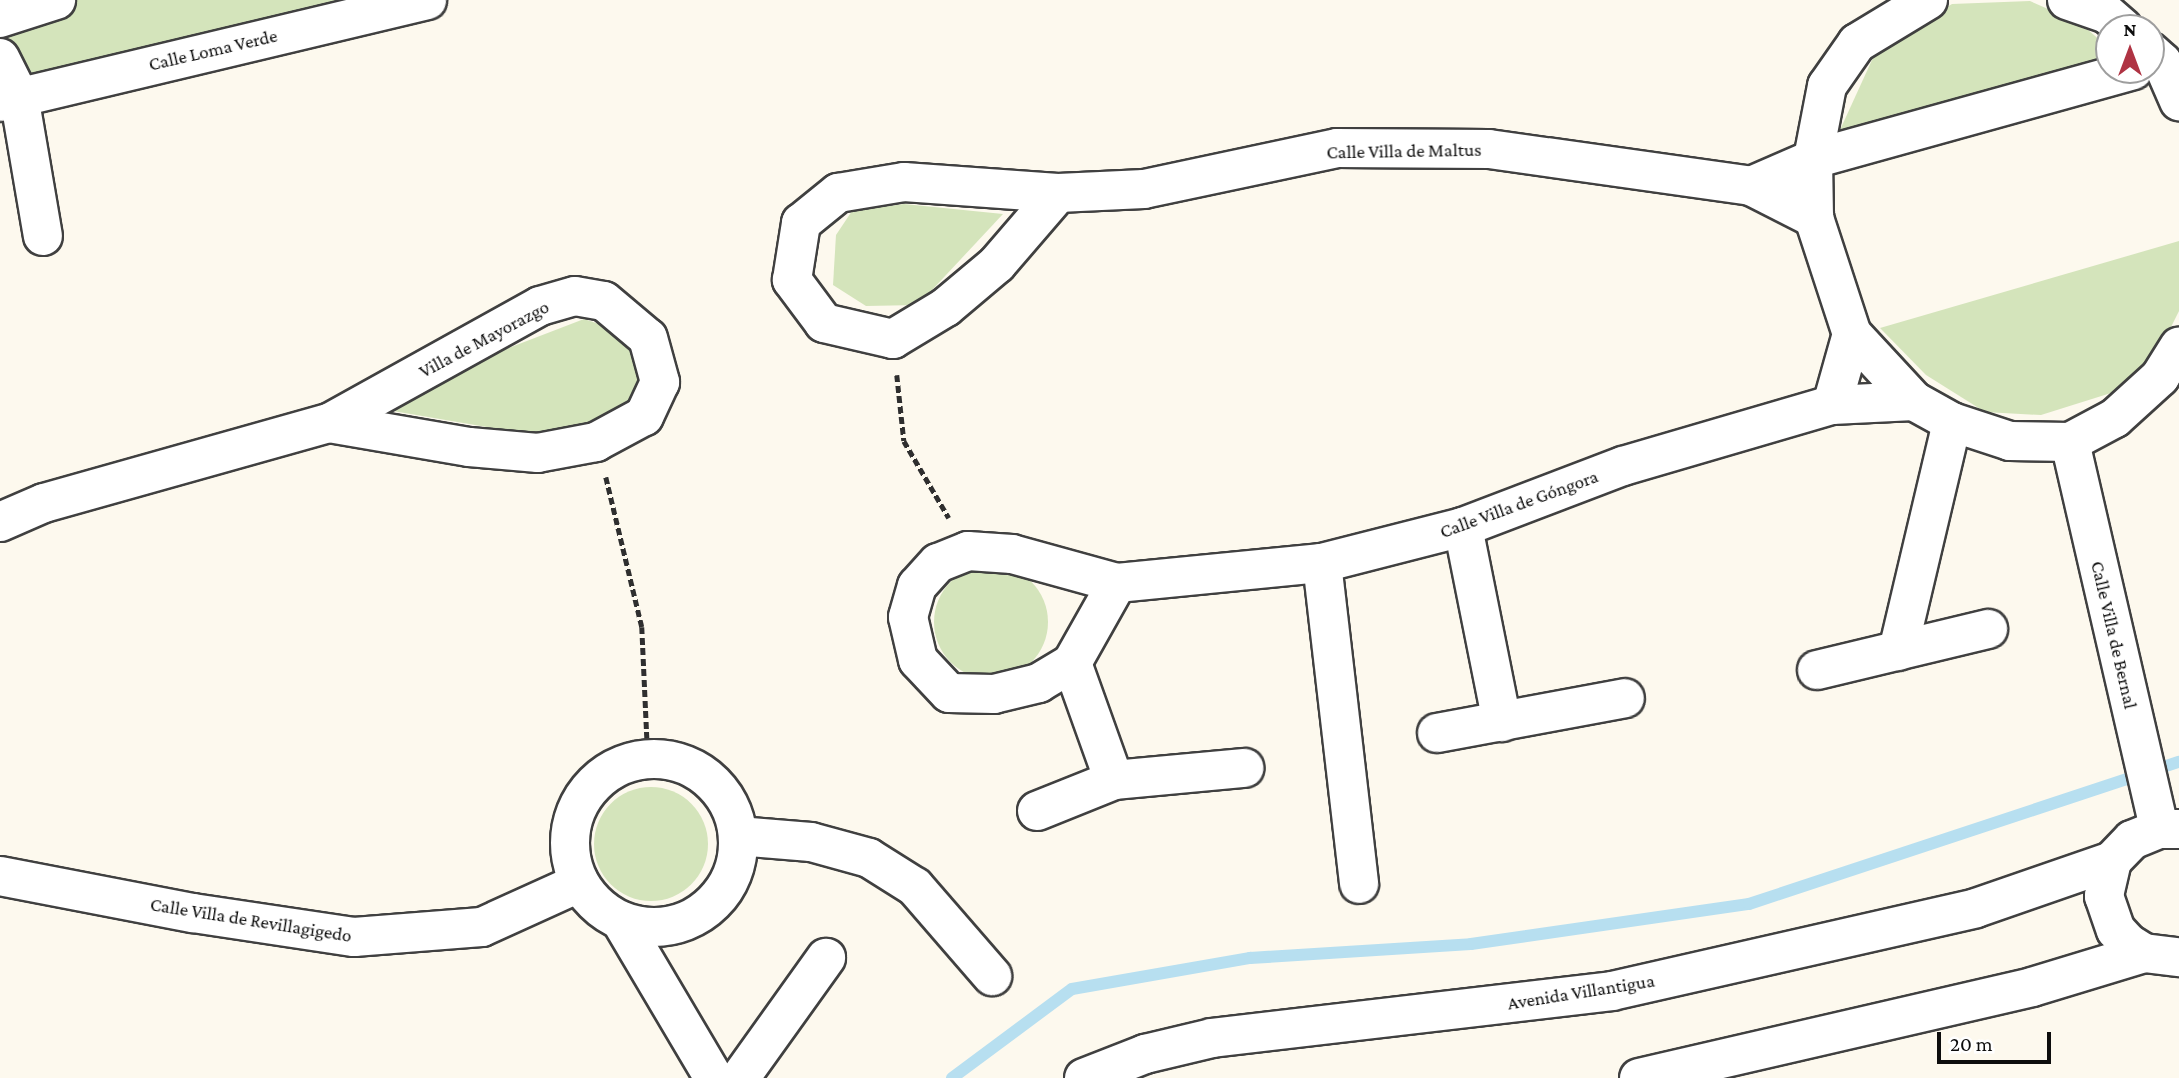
<!DOCTYPE html>
<html>
<head>
<meta charset="utf-8">
<style>
	body { margin:0 }
	#map { position:relative; width:2179px; height:1078px; overflow:hidden; background:#fdf9ee; font-family:"Crimson Pro",serif }
	div>[style] { position:absolute }
	.green>* { inset:0; background:#d4e4bb }
	.round { border-radius:50% }
	.stream>* { height:12px; margin:-6px; padding:0 6px; transform-origin:6px; border-radius:6px; background:#b7dff0 }
	.path>* { height:4.5px; margin-top:-2.25px; transform-origin:0; background:repeating-linear-gradient(90deg,#2f2f2f 0 7px,transparent 0 10.5px) }
	.roads { filter:drop-shadow(2px 0 #404040) drop-shadow(-2px 0 #404040) drop-shadow(0 2px #404040) drop-shadow(0 -2px #404040) }
	.minor>* { height:38px; margin:-19px; padding:0 19px; transform-origin:19px; border-radius:19px; background:#fff }
	.minor>.ring { margin:-19px; padding:0; box-sizing:content-box; background:none; border:38px solid #fff; border-radius:50% }
	span { translate:-50% -50%; white-space:nowrap; text-align:center; line-height:1.15; -webkit-text-stroke:7px #fff; paint-order:stroke }
	.street-label { font-size:19px; color:#0d0d0d }
	.north { position:absolute; left:2095px; top:14px; width:70px; height:70px; box-sizing:border-box; background:#fff; border:2px solid #9e9e9e; border-radius:50%; rotate:0deg; font-size:19px; font-weight:700; line-height:28px; text-align:center; color:#0d0d0d }
	.north::after { content:''; display:block; margin:auto; width:24px; height:32px; background:#af3343; clip-path:polygon(50% 0,100% 100%,50% 72%,0 100%) }
	.scale { position:absolute; left:1937px; top:1032px; width:114px; height:32px; box-sizing:border-box; border:4px solid #0d0d0d; border-top:0; padding-left:9px; font-size:21px; line-height:24px; white-space:nowrap; color:#0d0d0d; -webkit-text-stroke:5px #fff; paint-order:stroke }
</style>
</head>
<body>
<div id="map">
	<div class="green">
		<div style="clip-path:polygon(56px 0,432px 0,0 102px,0 18px)"></div>
		<div style="clip-path:polygon(2030px 1px,2080px 23px,2109px 48px,2109px 63px,1840px 130px,1877px 49px,1952px 4px)"></div>
		<div style="clip-path:polygon(904px 204px,1003px 214px,918px 305px,866px 306px,833px 285px,836px 235px,852px 211px)"></div>
		<div style="clip-path:polygon(2179px 241px,2179px 311px,2160px 349px,2111px 393px,2041px 415px,1985px 412px,1926px 375px,1880px 328px)"></div>
		<div style="clip-path:polygon(584px 319px,629px 334px,642px 364px,642px 396px,588px 427px,533px 435px,393px 411px,493px 354px)"></div>
		<div class="round" style="left:934px;top:565px;width:114px;height:114px"></div>
		<div class="round" style="left:594px;top:787px;width:114px;height:114px"></div>
	</div>
	<div class="stream">
		<div style="left:952px;top:1078px;width:149px;rotate:-36.6deg"></div>
		<div style="left:1072px;top:989px;width:181px;rotate:-9.9deg"></div>
		<div style="left:1250px;top:958px;width:221px;rotate:-3.6deg"></div>
		<div style="left:1471px;top:944px;width:281px;rotate:-8.2deg"></div>
		<div style="left:1749px;top:904px;width:453px;rotate:-18.3deg"></div>
	</div>
	<div class="path">
		<div style="left:897px;top:375px;width:66px;rotate:83.9deg"></div>
		<div style="left:904px;top:441px;width:89px;rotate:59.7deg"></div>
		<div style="left:606px;top:477px;width:154px;rotate:76.5deg"></div>
		<div style="left:642px;top:627px;width:131px;rotate:87.4deg"></div>
	</div>
	<div class="roads">
		<div class="minor">
			<div style="left:1928px;top:0;width:83px;rotate:148.8deg"></div>
			<div style="left:1857px;top:43px;width:52px;rotate:124.9deg"></div>
			<div style="left:1827px;top:86px;width:74px;rotate:100.9deg"></div>
			<div style="left:1813px;top:159px;width:59px;rotate:89deg"></div>
			<div style="left:1814px;top:218px;width:122px;rotate:71.9deg"></div>
			<div style="left:1852px;top:334px;width:91px;rotate:47.2deg"></div>
			<div style="left:1914px;top:401px;width:43px;rotate:28.9deg"></div>
			<div style="left:1952px;top:422px;width:61px;rotate:18.1deg"></div>
			<div style="left:2010px;top:441px;width:60px;rotate:1deg"></div>
			<div style="left:2070px;top:442px;width:51px;rotate:-28.1deg"></div>
			<div style="left:2115px;top:418px;width:61px;rotate:-42.3deg"></div>
			<div style="left:2160px;top:377px;width:36px;rotate:-58deg"></div>
			<div style="left:2067px;top:0;width:42px;rotate:19.3deg"></div>
			<div style="left:2107px;top:14px;width:21px;rotate:41deg"></div>
			<div style="left:0;top:18px;width:59px;rotate:-17.8deg"></div>
			<div style="left:2151px;top:52px;width:15px;rotate:42deg"></div>
			<div style="left:2162px;top:62px;width:43px;rotate:66.4deg"></div>
			<div style="left:0;top:58px;width:42px;rotate:63.4deg"></div>
			<div style="left:19px;top:96px;width:142px;rotate:80.3deg"></div>
			<div style="left:0;top:102px;width:439px;rotate:-13.4deg"></div>
			<div style="left:1751px;top:186px;width:68px;rotate:-23.5deg"></div>
			<div style="left:1813px;top:159px;width:332px;rotate:-15.5deg"></div>
			<div style="left:1058px;top:193px;width:94px;rotate:130.7deg"></div>
			<div style="left:997px;top:264px;width:67px;rotate:139.9deg"></div>
			<div style="left:946px;top:307px;width:62px;rotate:148.9deg"></div>
			<div style="left:893px;top:339px;width:71px;rotate:-166.9deg"></div>
			<div style="left:824px;top:323px;width:54px;rotate:-126.7deg"></div>
			<div style="left:792px;top:280px;width:58px;rotate:-81deg"></div>
			<div style="left:801px;top:223px;width:48px;rotate:-39deg"></div>
			<div style="left:838px;top:193px;width:67px;rotate:-9.5deg"></div>
			<div style="left:904px;top:182px;width:154px;rotate:4.1deg"></div>
			<div style="left:1058px;top:193px;width:86px;rotate:-2.7deg"></div>
			<div style="left:1144px;top:189px;width:197px;rotate:-12deg"></div>
			<div style="left:1337px;top:148px;width:152px;rotate:0.4deg"></div>
			<div style="left:1489px;top:149px;width:265px;rotate:8deg"></div>
			<div style="left:1751px;top:186px;width:71px;rotate:26.9deg"></div>
			<div style="left:1832px;top:405px;width:74px;rotate:-74.3deg"></div>
			<div style="left:2070px;top:442px;width:397px;rotate:77deg"></div>
			<div style="left:0;top:522px;width:48px;rotate:-23.4deg"></div>
			<div style="left:44px;top:503px;width:296px;rotate:-15.7deg"></div>
			<div style="left:329px;top:423px;width:241px;rotate:-29deg"></div>
			<div style="left:540px;top:306px;width:36px;rotate:-16deg"></div>
			<div style="left:575px;top:296px;width:29px;rotate:10deg"></div>
			<div style="left:604px;top:301px;width:57px;rotate:40.1deg"></div>
			<div style="left:648px;top:338px;width:46px;rotate:74.7deg"></div>
			<div style="left:660px;top:382px;width:38px;rotate:115deg"></div>
			<div style="left:644px;top:416px;width:55px;rotate:151.6deg"></div>
			<div style="left:596px;top:442px;width:59px;rotate:169.3deg"></div>
			<div style="left:538px;top:453px;width:69px;rotate:-175deg"></div>
			<div style="left:469px;top:447px;width:142px;rotate:-170.3deg"></div>
			<div style="left:1463px;top:527px;width:199px;rotate:78.7deg"></div>
			<div style="left:1322px;top:563px;width:323px;rotate:83.4deg"></div>
			<div style="left:1117px;top:583px;width:92px;rotate:119.4deg"></div>
			<div style="left:1072px;top:663px;width:39px;rotate:149deg"></div>
			<div style="left:1039px;top:683px;width:46px;rotate:166.3deg"></div>
			<div style="left:994px;top:694px;width:45px;rotate:-178.7deg"></div>
			<div style="left:949px;top:693px;width:45px;rotate:-133.2deg"></div>
			<div style="left:918px;top:660px;width:44px;rotate:-103.1deg"></div>
			<div style="left:908px;top:617px;width:32px;rotate:-74deg"></div>
			<div style="left:917px;top:586px;width:31px;rotate:-48deg"></div>
			<div style="left:938px;top:563px;width:32px;rotate:-22deg"></div>
			<div style="left:968px;top:551px;width:44px;rotate:3.9deg"></div>
			<div style="left:1012px;top:554px;width:109px;rotate:15.4deg"></div>
			<div style="left:1117px;top:583px;width:206px;rotate:-5.6deg"></div>
			<div style="left:1322px;top:563px;width:146px;rotate:-14.3deg"></div>
			<div style="left:1463px;top:527px;width:171px;rotate:-20.9deg"></div>
			<div style="left:1623px;top:466px;width:218px;rotate:-16.3deg"></div>
			<div style="left:1832px;top:405px;width:82px;rotate:-2.8deg"></div>
			<div style="left:1898px;top:651px;width:235px;rotate:-76.7deg"></div>
			<div style="left:1072px;top:663px;width:124px;rotate:70.3deg"></div>
			<div style="left:1817px;top:670px;width:176px;rotate:-13.5deg"></div>
			<div style="left:1437px;top:733px;width:191px;rotate:-10.5deg"></div>
			<div class="ring" style="left:570px;top:759px;width:130px;height:130px"></div>
			<div style="left:1037px;top:811px;width:83px;rotate:-21.9deg"></div>
			<div style="left:1114px;top:780px;width:131px;rotate:-5.3deg"></div>
			<div style="left:2179px;top:829px;width:20px;rotate:180deg"></div>
			<div style="left:2159px;top:829px;width:29px;rotate:158deg"></div>
			<div style="left:2132px;top:840px;width:29px;rotate:134deg"></div>
			<div style="left:2112px;top:861px;width:36px;rotate:103deg"></div>
			<div style="left:2104px;top:896px;width:36px;rotate:71deg"></div>
			<div style="left:2116px;top:930px;width:18px;rotate:47deg"></div>
			<div style="left:2128px;top:943px;width:19px;rotate:32deg"></div>
			<div style="left:2144px;top:953px;width:35px;rotate:7deg"></div>
			<div style="left:738px;top:836px;width:73px;rotate:4.7deg"></div>
			<div style="left:811px;top:842px;width:60px;rotate:15.4deg"></div>
			<div style="left:869px;top:858px;width:54px;rotate:32.2deg"></div>
			<div style="left:915px;top:887px;width:118px;rotate:49.1deg"></div>
			<div style="left:0;top:876px;width:197px;rotate:10.9deg"></div>
			<div style="left:193px;top:913px;width:163px;rotate:8.5deg"></div>
			<div style="left:354px;top:937px;width:128px;rotate:-4.5deg"></div>
			<div style="left:482px;top:927px;width:107px;rotate:-24.4deg"></div>
			<div style="left:621px;top:921px;width:182px;rotate:59.4deg"></div>
			<div style="left:740px;top:1078px;width:148px;rotate:-54.4deg"></div>
			<div style="left:1084px;top:1078px;width:66px;rotate:-21.5deg"></div>
			<div style="left:1145px;top:1054px;width:69px;rotate:-13.4deg"></div>
			<div style="left:1212px;top:1038px;width:403px;rotate:-6.7deg"></div>
			<div style="left:1612px;top:991px;width:373px;rotate:-12.8deg"></div>
			<div style="left:1976px;top:908px;width:144px;rotate:-19.1deg"></div>
			<div style="left:1639px;top:1078px;width:403px;rotate:-13deg"></div>
			<div style="left:2032px;top:987px;width:117px;rotate:-16.9deg"></div>
		</div>
	</div>
	<div class="street-label">
		<span style="left:213px;top:50px;rotate:-13deg">Calle Loma Verde</span>
		<span style="left:1404px;top:151px;rotate:-1deg">Calle Villa de Maltus</span>
		<span style="left:484px;top:339px;rotate:-28deg">Villa de Mayorazgo</span>
		<span style="left:1519px;top:504px;rotate:-20deg">Calle Villa de Góngora</span>
		<span style="left:2114px;top:635px;rotate:77deg">Calle Villa de Bernal</span>
		<span style="left:251px;top:920px;rotate:9deg">Calle Villa de Revillagigedo</span>
		<span style="left:1581px;top:992px;rotate:-9deg">Avenida Villantigua</span>
	</div>
	<div class="north">N</div>
	<div class="scale">20 m</div>
</div>
</body>
</html>
